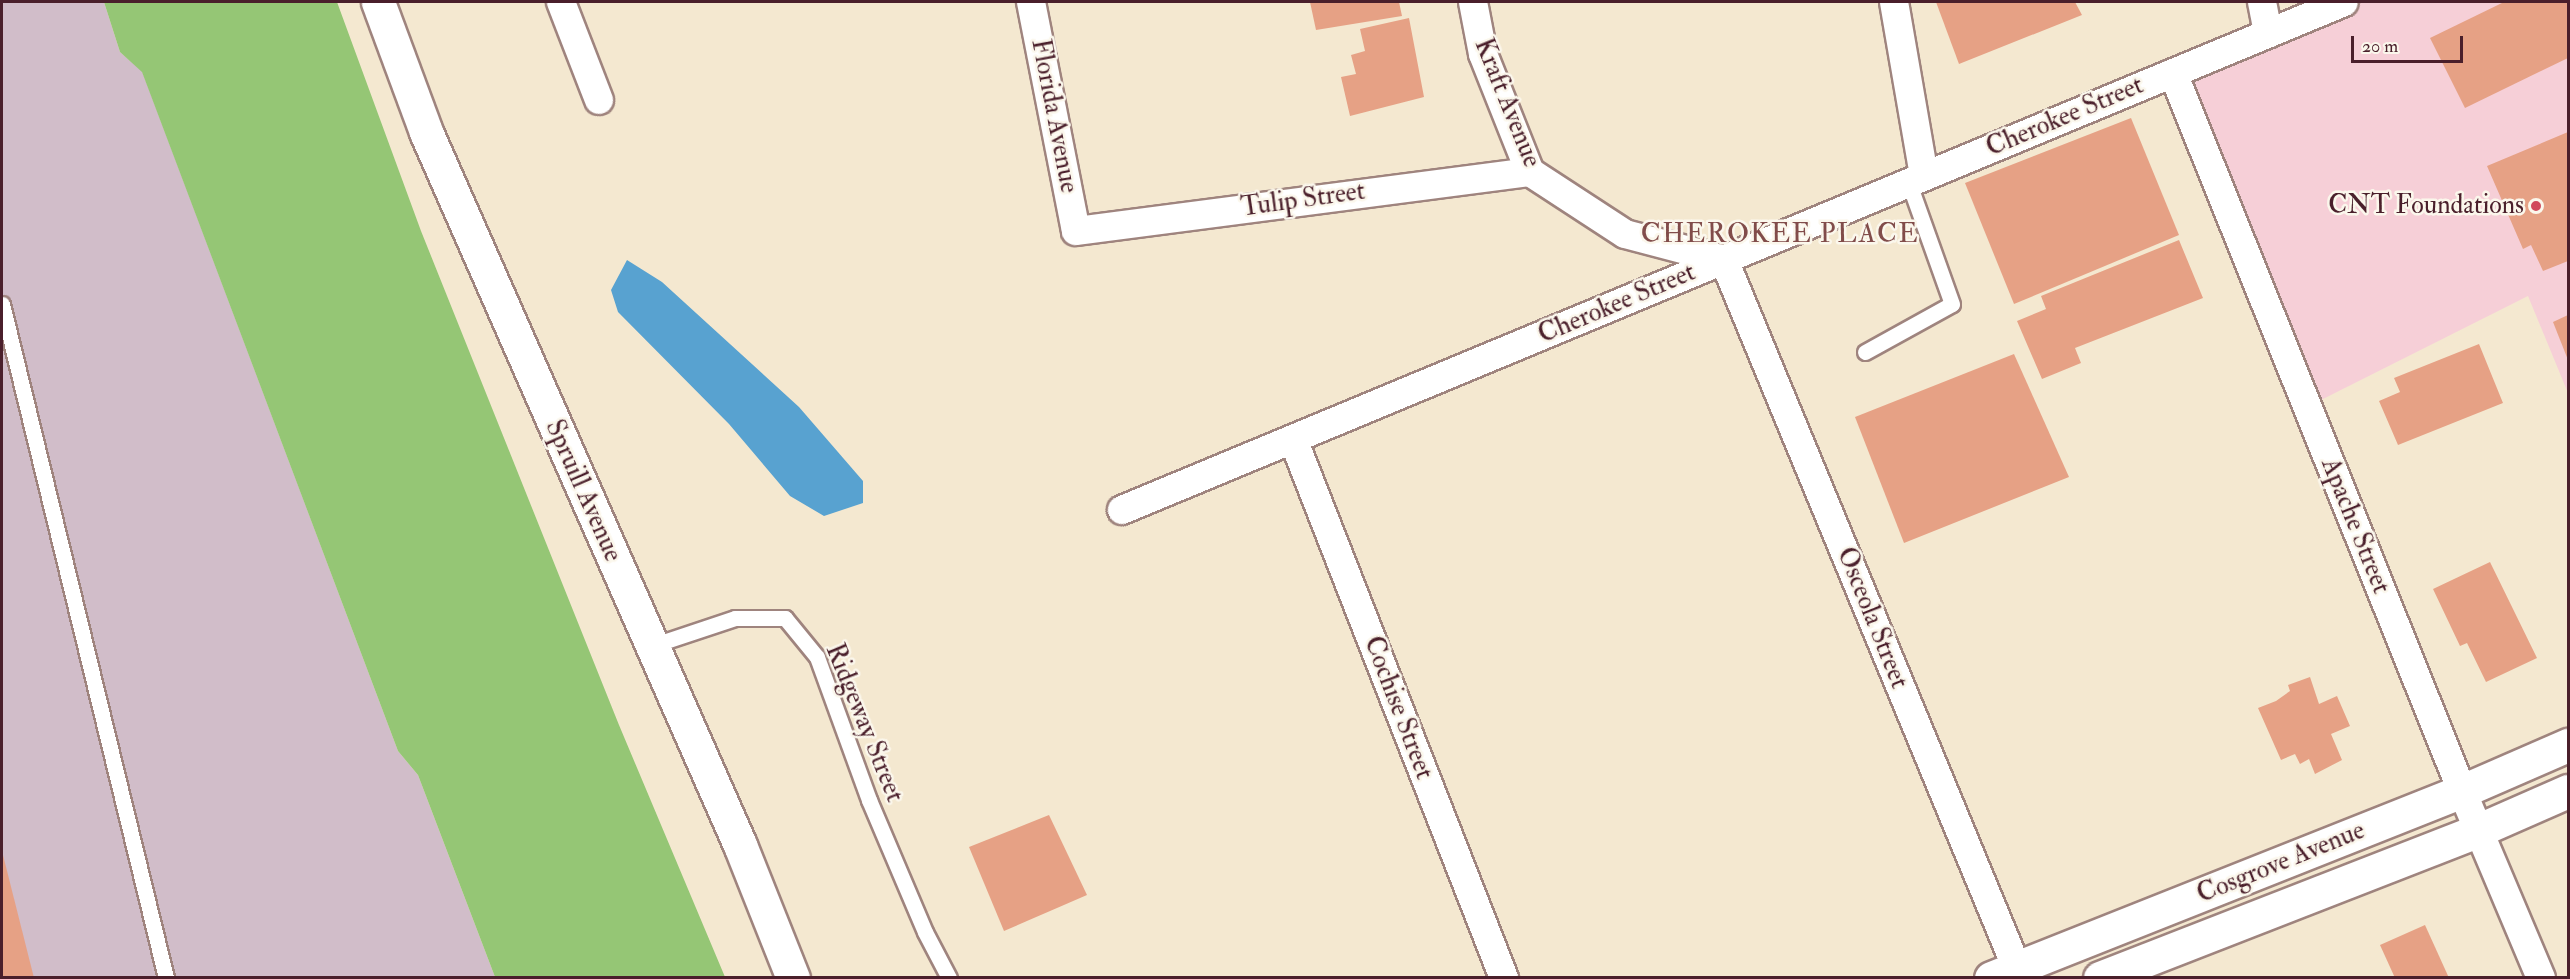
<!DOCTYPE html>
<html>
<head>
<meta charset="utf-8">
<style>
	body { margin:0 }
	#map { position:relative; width:2570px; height:979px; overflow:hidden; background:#f4e8d0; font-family:"IM FELL Double Pica",serif }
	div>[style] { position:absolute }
	.built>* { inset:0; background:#f6cfd7 }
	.industrial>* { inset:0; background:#d1bdc9 }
	.green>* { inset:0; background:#95c675 }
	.water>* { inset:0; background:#58a2d0 }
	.building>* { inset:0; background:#e6a185 }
	.roads { filter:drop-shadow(2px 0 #9f847e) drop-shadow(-2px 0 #9f847e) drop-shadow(0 2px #9f847e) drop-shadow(0 -2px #9f847e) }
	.lane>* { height:15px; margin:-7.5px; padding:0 7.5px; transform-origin:7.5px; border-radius:7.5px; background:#fff }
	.street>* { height:28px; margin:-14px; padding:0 14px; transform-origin:14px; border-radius:14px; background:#fff }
	.secondary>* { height:33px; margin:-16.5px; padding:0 16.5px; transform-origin:16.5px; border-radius:16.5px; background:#fff }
	.dots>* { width:16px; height:16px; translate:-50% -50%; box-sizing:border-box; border:3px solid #fbf7ec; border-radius:50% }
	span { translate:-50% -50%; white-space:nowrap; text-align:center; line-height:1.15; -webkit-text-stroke:5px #fbf7ec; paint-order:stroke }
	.street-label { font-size:26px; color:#4a1f2b }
	.poi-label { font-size:26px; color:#4a1f2b }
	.right { translate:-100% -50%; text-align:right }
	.neighbourhood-label { font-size:27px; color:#814c4a; letter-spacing:1.5px }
	.frame { position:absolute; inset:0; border:3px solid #4a1f2b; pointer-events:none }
	.scale { position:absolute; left:2351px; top:36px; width:112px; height:27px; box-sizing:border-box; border:3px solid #4a1f2b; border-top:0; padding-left:8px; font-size:18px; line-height:21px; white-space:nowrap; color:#4a1f2b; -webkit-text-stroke:4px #fbf7ec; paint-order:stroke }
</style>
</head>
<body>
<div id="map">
	<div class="built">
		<div style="clip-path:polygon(2343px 2px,2568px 2px,2568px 393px,2528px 296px,2313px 404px,2173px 73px)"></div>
	</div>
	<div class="industrial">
		<div style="clip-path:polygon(2px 2px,104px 2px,120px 52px,142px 71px,398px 751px,418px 775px,495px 977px,2px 978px)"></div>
	</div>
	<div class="green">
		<div style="clip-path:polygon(104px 2px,337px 2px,421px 231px,619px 725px,725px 977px,495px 977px,418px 775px,398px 751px,142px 72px,120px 52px)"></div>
	</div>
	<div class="water">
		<div style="clip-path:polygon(627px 260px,662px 282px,799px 407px,863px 481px,863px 503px,824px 516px,790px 496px,729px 424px,618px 312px,611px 290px)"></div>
	</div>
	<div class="building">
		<div style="clip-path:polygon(1310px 2px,1399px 2px,1402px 16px,1316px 30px)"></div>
		<div style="clip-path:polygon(1936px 2px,2075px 2px,2082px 15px,1959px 64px)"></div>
		<div style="clip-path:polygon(2504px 2px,2568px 2px,2568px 58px,2465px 108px,2430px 38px)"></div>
		<div style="clip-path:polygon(1409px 18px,1424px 97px,1350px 116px,1341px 77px,1356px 74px,1351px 55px,1365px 51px,1360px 29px)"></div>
		<div style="clip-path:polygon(2131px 118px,2179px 235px,2014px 304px,1965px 183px)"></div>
		<div style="clip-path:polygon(2568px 132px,2568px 261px,2543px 271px,2531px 245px,2523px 249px,2487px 166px)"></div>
		<div style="clip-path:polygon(2179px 240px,2203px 298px,2075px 348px,2081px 363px,2042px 379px,2017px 321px,2046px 309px,2041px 296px)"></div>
		<div style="clip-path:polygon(2568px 315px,2568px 360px,2553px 322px)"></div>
		<div style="clip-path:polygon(2479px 344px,2503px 403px,2398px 445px,2379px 401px,2400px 392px,2394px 378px)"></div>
		<div style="clip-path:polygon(2014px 354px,2069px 477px,1904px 543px,1855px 417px)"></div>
		<div style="clip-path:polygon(2490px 562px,2537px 658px,2486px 682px,2467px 643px,2460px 646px,2433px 589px)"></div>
		<div style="clip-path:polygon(2310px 677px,2319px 704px,2337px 696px,2350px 726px,2331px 734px,2342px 760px,2315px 774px,2309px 759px,2300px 764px,2295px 754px,2281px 760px,2258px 708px,2276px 701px,2290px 691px,2288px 685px)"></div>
		<div style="clip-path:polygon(1049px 815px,1087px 895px,1004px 931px,969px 847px)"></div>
		<div style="clip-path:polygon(2px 851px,34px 978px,2px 978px)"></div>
		<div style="clip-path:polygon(2425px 925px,2449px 978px,2395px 978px,2380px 945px)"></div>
	</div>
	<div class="roads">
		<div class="lane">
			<div style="left:2px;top:304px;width:694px;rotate:76.32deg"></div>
			<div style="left:1865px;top:352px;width:99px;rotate:-28.9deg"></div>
			<div style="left:1952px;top:304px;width:128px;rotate:-109.6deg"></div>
			<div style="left:651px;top:646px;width:89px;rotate:-18.4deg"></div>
			<div style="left:735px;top:618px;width:50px"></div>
			<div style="left:785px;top:618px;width:50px;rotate:50.6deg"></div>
			<div style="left:817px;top:657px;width:152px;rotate:70deg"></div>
			<div style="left:869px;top:800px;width:143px;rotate:67deg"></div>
			<div style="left:925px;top:932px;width:52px;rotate:62.4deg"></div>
		</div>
		<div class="street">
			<div style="left:561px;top:2px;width:105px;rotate:68.8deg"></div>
			<div style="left:1031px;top:2px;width:233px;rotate:78.9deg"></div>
			<div style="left:1076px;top:231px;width:458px;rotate:-7.4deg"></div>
			<div style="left:1473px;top:2px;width:53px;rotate:79.1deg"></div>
			<div style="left:1483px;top:54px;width:127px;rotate:68.3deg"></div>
			<div style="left:1530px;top:172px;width:113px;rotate:33.1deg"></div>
			<div style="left:1625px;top:234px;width:102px;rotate:14.7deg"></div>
			<div style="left:1724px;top:260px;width:777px;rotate:67.53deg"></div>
			<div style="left:1894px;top:2px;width:177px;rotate:80.2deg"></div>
			<div style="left:2262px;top:2px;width:32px;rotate:79deg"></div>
			<div style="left:2173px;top:73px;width:774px;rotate:68.07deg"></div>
			<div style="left:2462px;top:791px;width:203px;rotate:67.1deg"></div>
			<div style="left:1293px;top:439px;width:579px;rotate:68.62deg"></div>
			<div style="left:1122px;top:510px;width:1323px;rotate:-22.57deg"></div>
		</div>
		<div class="secondary">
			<div style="left:378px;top:2px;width:139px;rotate:69.7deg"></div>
			<div style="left:426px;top:132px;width:779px;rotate:66.23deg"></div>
			<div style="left:740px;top:845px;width:143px;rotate:68.3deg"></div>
			<div style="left:1991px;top:978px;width:507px;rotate:-21.65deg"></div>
			<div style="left:2462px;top:791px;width:116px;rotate:-23.5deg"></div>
			<div style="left:2100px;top:978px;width:407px;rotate:-21.3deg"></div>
			<div style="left:2479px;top:830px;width:97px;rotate:-23.7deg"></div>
		</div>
	</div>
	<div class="dots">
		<div style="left:2536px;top:206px;background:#d1495b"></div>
	</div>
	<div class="street-label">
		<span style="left:1507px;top:103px;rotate:68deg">Kraft Avenue</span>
		<span style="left:1054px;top:116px;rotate:79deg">Florida Avenue</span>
		<span style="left:2065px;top:117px;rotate:-23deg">Cherokee Street</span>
		<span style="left:1303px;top:200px;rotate:-8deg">Tulip Street</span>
		<span style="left:1617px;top:304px;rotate:-23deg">Cherokee Street</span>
		<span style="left:583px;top:491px;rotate:66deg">Spruill Avenue</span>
		<span style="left:2355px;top:526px;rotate:68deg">Apache Street</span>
		<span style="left:1872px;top:618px;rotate:68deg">Osceola Street</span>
		<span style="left:1398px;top:708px;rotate:69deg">Cochise Street</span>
		<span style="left:864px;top:723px;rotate:68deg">Ridgeway Street</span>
		<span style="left:2281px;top:863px;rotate:-22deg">Cosgrove Avenue</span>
	</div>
	<div class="poi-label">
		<span class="right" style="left:2524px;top:206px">CNT Foundations</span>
	</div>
	<div class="neighbourhood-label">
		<span style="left:1780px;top:234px">CHEROKEE PLACE</span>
	</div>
	<div class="frame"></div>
	<div class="scale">20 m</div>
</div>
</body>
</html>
